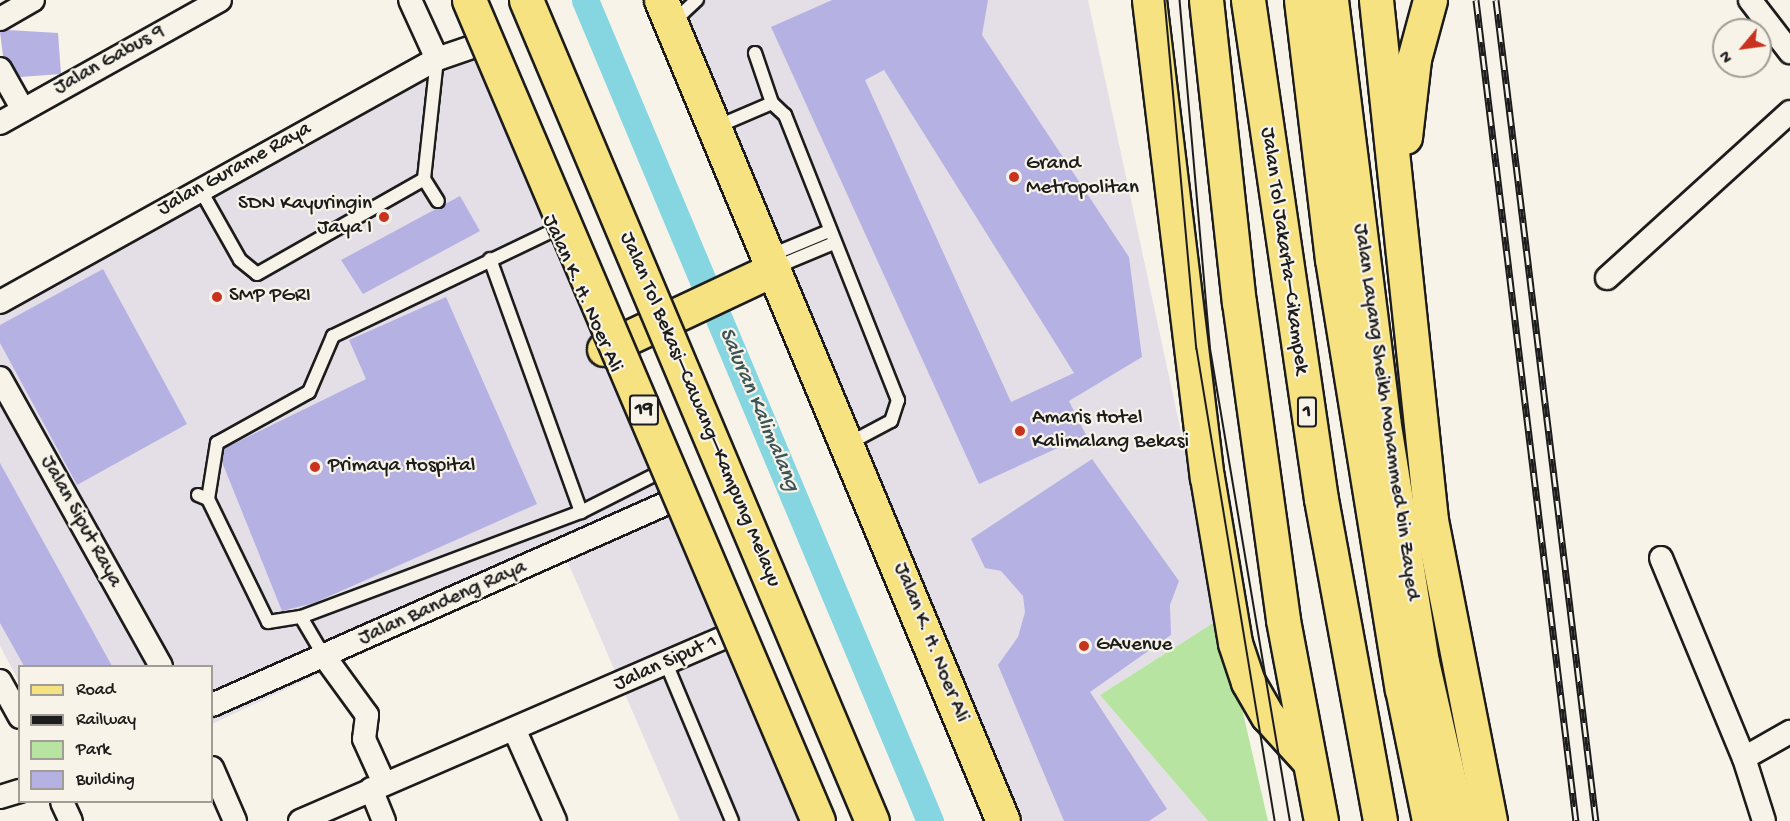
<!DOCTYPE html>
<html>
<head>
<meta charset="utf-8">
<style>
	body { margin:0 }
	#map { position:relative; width:1790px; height:821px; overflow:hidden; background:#f7f3e8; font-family:"Gochi Hand",sans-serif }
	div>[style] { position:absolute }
	.built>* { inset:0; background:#e4dfe6 }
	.green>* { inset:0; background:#b8e4a2 }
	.canal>* { height:27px; margin:-13.5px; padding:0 13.5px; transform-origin:13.5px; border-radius:13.5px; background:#86d6e2 }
	.building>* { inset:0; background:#b6b1e3 }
	.roads { filter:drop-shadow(2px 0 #1c1c1c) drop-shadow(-2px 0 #1c1c1c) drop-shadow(0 2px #1c1c1c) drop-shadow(0 -2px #1c1c1c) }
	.service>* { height:12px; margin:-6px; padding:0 6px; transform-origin:6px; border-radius:6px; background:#f7f3e8 }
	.minor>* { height:22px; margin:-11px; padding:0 11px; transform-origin:11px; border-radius:11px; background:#f7f3e8 }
	.primary>* { height:33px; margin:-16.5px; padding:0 16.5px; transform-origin:16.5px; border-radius:16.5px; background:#f7e281 }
	.motorway>* { height:33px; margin:-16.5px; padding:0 16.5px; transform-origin:16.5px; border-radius:16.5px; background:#f7e281 }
	.tram>* { height:1.5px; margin:-0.75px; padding:0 0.75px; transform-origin:0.75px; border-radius:0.75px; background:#1c1c1c }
	.rail>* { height:7px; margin-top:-3.5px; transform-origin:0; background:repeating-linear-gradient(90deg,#f7f3e8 0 14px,#1c1c1c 0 28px); box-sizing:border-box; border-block:2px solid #1c1c1c }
	.bridges { filter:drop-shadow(2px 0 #1c1c1c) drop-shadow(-2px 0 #1c1c1c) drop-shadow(0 2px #1c1c1c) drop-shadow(0 -2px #1c1c1c) }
	.motorway-bridge>* { height:33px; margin:-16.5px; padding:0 16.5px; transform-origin:16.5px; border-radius:16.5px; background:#f7e281 }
	.dots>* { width:16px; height:16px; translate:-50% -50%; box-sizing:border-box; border:3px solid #f7f3e8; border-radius:50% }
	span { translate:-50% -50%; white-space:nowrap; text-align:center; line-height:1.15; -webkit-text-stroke:4.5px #f7f3e8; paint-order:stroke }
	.shield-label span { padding:2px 4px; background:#f7f3e8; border:2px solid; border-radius:4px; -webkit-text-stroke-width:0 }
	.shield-label { font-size:20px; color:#1c1c1c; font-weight:700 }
	.street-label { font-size:21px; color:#1c1c1c }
	.poi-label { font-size:21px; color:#1c1c1c }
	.left { translate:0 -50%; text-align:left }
	.right { translate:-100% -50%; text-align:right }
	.water-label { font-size:22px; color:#3c5457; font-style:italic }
	.legend { position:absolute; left:18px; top:665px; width:195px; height:138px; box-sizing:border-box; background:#f7f3e8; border:2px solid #9f9d96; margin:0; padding:8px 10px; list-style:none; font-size:18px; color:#1c1c1c }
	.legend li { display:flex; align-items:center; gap:12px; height:30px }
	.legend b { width:30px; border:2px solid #9f9d96 }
	.north { position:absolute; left:1712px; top:18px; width:60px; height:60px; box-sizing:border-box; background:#f7f3e8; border:2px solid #9f9d96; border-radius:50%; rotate:241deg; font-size:16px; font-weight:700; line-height:24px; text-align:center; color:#1c1c1c }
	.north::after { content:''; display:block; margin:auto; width:21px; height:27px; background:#c8321e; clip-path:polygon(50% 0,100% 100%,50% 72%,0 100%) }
</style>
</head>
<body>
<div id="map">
	<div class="built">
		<div style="clip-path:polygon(673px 0,1088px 0,1221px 618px,1100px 695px,1208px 821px,1024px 821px)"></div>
		<div style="clip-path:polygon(474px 46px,805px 821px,680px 821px,566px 558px,212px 724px,212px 666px,20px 666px,19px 682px,0 646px,0 303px)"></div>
	</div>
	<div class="green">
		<div style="clip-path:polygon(1221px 618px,1268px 821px,1208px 821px,1100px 695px)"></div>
	</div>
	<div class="canal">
		<div style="left:585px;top:0;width:891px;rotate:67.21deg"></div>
	</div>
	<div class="building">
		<div style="clip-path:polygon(evenodd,832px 0,988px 0,982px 35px,1129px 257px,1142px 357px,1069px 401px,1086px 435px,979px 484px,771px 27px,832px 0,884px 70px,1074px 373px,1011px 402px,865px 80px,884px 70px)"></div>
		<div style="clip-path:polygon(8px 30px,58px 33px,61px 74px,20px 77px,3px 56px,0 32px)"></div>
		<div style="clip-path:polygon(460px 196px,480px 231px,363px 294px,341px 260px)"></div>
		<div style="clip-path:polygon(103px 269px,187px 424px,77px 485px,0 343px,0 325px)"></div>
		<div style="clip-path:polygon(446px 297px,537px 504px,314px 603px,282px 611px,222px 462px,225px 448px,366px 379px,349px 340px)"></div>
		<div style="clip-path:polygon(1092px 459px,1179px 581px,1170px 605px,1171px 635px,1090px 692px,1167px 809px,1149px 821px,1064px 821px,998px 665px,1018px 637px,1025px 612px,1023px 596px,1001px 571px,985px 568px,971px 539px)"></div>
		<div style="clip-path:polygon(0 463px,112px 666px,24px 666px,0 623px)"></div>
	</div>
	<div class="roads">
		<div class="service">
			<div style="left:672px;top:23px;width:34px;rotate:-43deg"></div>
			<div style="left:755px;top:53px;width:53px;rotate:71.2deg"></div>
			<div style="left:437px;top:59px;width:121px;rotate:96.2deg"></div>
			<div style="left:424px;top:179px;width:26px;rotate:58deg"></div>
			<div style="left:716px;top:127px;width:61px;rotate:-23.2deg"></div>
			<div style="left:772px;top:103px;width:18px;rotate:43deg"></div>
			<div style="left:785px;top:115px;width:307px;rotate:68.4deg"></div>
			<div style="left:898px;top:400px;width:22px;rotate:108deg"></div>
			<div style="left:891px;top:421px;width:49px;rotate:151.9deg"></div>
			<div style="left:200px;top:189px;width:81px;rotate:60.6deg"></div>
			<div style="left:240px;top:260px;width:22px;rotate:39deg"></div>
			<div style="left:257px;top:274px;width:192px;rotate:-29.6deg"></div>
			<div style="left:769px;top:256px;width:65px;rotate:-22.6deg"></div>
			<div style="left:490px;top:259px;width:269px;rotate:70.2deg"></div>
			<div style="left:774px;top:268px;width:65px;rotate:-22.6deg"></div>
			<div style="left:198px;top:495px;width:11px;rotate:22deg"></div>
			<div style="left:208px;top:499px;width:137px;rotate:64deg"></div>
			<div style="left:268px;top:622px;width:33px;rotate:-9deg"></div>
			<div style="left:301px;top:617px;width:299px;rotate:-20.6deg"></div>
			<div style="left:581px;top:512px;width:91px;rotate:-26.8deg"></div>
			<div style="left:208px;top:499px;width:57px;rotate:-80.9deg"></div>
			<div style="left:217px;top:443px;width:105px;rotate:-29deg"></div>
			<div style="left:309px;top:392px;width:61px;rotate:-66.8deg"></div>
			<div style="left:333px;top:336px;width:243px;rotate:-25.6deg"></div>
			<div style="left:301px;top:617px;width:45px;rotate:59.5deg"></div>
			<div style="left:666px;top:663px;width:171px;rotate:67.3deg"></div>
		</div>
		<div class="minor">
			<div style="left:410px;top:0;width:65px;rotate:65.4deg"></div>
			<div style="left:1750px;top:0;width:66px;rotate:52.4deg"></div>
			<div style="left:0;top:19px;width:38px;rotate:-30deg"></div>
			<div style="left:0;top:69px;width:47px;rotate:60.7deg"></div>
			<div style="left:0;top:123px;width:252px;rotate:-29.2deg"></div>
			<div style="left:1607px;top:278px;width:247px;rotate:-42.2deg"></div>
			<div style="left:0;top:302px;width:500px;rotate:-29.08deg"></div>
			<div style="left:437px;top:59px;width:39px;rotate:-19deg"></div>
			<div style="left:0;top:378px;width:330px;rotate:60.8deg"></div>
			<div style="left:1661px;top:558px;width:217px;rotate:67.5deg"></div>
			<div style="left:324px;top:656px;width:73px;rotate:53.9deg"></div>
			<div style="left:367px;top:715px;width:24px;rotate:97deg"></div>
			<div style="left:364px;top:739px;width:48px;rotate:65.6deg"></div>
			<div style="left:0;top:681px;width:41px;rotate:60.9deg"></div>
			<div style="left:212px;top:705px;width:505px;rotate:-23.93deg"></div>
			<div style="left:515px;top:731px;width:98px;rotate:66deg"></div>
			<div style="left:212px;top:768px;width:58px;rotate:66.5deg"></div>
			<div style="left:371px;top:789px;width:35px;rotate:68deg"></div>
			<div style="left:0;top:797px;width:21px;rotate:-17deg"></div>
			<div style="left:62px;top:802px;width:21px;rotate:65deg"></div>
			<div style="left:300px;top:821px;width:466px;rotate:-23.4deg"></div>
			<div style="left:1764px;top:821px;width:66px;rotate:-107.6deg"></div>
			<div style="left:1744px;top:758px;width:53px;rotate:-29.5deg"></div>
		</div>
		<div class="primary">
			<div style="left:661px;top:0;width:889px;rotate:67.39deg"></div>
			<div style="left:604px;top:349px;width:188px;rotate:-25.2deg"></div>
		</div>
		<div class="motorway">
			<div style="left:1149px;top:0;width:481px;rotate:83.1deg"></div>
			<div style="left:1207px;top:477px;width:168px;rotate:80.4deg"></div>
			<div style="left:1235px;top:643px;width:41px;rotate:71.6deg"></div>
			<div style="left:1248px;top:682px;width:39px;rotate:60deg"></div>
			<div style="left:1268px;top:716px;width:59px;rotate:47.7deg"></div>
			<div style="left:1206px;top:0;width:304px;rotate:83.8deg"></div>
			<div style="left:1239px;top:302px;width:321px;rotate:82.1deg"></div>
			<div style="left:1283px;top:620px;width:205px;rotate:79.3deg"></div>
			<div style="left:1248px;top:0;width:504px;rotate:81.68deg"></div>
			<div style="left:1321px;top:499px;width:327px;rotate:79.6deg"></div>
			<div style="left:1301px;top:0;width:261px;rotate:83.2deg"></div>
			<div style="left:1332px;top:259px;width:436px;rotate:80.8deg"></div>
			<div style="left:1402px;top:689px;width:135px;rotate:78.4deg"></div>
			<div style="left:1331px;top:0;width:422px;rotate:82.9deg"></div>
			<div style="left:1383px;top:419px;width:246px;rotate:80.9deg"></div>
			<div style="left:1422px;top:662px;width:163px;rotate:77.2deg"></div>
			<div style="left:1376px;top:0;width:523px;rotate:83.96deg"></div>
			<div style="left:1431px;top:520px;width:307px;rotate:78.9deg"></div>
			<div style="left:1405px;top:137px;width:79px;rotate:-83.4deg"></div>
			<div style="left:1414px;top:59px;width:61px;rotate:-74.8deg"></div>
		</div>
	</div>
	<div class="tram">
		<div style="left:1165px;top:0;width:350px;rotate:84.8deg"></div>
		<div style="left:1197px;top:349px;width:478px;rotate:80.6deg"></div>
		<div style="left:1180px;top:0;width:347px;rotate:85deg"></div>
		<div style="left:1210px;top:346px;width:482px;rotate:80.4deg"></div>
	</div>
	<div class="rail">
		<div style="left:1476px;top:0;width:827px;rotate:83.06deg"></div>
		<div style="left:1496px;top:0;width:827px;rotate:83.06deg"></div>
	</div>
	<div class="bridges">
		<div class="motorway-bridge">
			<div style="left:469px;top:0;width:892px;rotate:66.97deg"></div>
			<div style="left:526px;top:0;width:891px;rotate:67.15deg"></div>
		</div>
	</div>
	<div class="dots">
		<div style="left:1014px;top:177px;background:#c8321e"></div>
		<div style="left:384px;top:217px;background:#c8321e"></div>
		<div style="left:217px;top:297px;background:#c8321e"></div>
		<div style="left:1020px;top:431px;background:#c8321e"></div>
		<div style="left:315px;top:467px;background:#c8321e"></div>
		<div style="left:1084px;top:646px;background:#c8321e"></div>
	</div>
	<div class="shield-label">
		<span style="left:644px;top:410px">19</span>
		<span style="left:1307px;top:412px">1</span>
	</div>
	<div class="street-label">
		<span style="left:110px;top:61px;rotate:-29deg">Jalan Gabus 9</span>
		<span style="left:235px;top:170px;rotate:-29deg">Jalan Gurame Raya</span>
		<span style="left:1283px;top:251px;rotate:82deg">Jalan Tol Jakarta–Cikampek</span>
		<span style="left:581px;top:294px;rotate:66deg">Jalan K. H. Noer Ali</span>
		<span style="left:699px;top:410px;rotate:67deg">Jalan Tol Bekasi–Cawang–Kampung Melayu</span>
		<span style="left:1385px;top:412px;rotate:82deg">Jalan Layang Sheikh Mohammed bin Zayed</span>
		<span style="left:80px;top:522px;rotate:61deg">Jalan Siput Raya</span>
		<span style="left:443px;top:604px;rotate:-24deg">Jalan Bandeng Raya</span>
		<span style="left:930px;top:643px;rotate:68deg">Jalan K. H. Noer Ali</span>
		<span style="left:666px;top:664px;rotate:-24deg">Jalan Siput 1</span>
	</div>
	<div class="poi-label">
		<span class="left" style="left:1026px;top:177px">Grand<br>Metropolitan</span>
		<span class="right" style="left:372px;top:217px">SDN Kayuringin<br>Jaya I</span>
		<span class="left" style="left:229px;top:297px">SMP PGRI</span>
		<span class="left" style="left:1032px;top:431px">Amaris Hotel<br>Kalimalang Bekasi</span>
		<span class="left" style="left:328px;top:467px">Primaya Hospital</span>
		<span class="left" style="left:1096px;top:646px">GAvenue</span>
	</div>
	<div class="water-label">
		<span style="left:758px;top:410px;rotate:67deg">Saluran Kalimalang</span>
	</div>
	<ul class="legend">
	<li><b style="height:8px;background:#f7e281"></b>Road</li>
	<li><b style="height:8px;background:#1c1c1c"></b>Railway</li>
	<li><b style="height:16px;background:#b8e4a2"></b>Park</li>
	<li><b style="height:16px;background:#b6b1e3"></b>Building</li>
	</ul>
	<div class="north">N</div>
</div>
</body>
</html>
